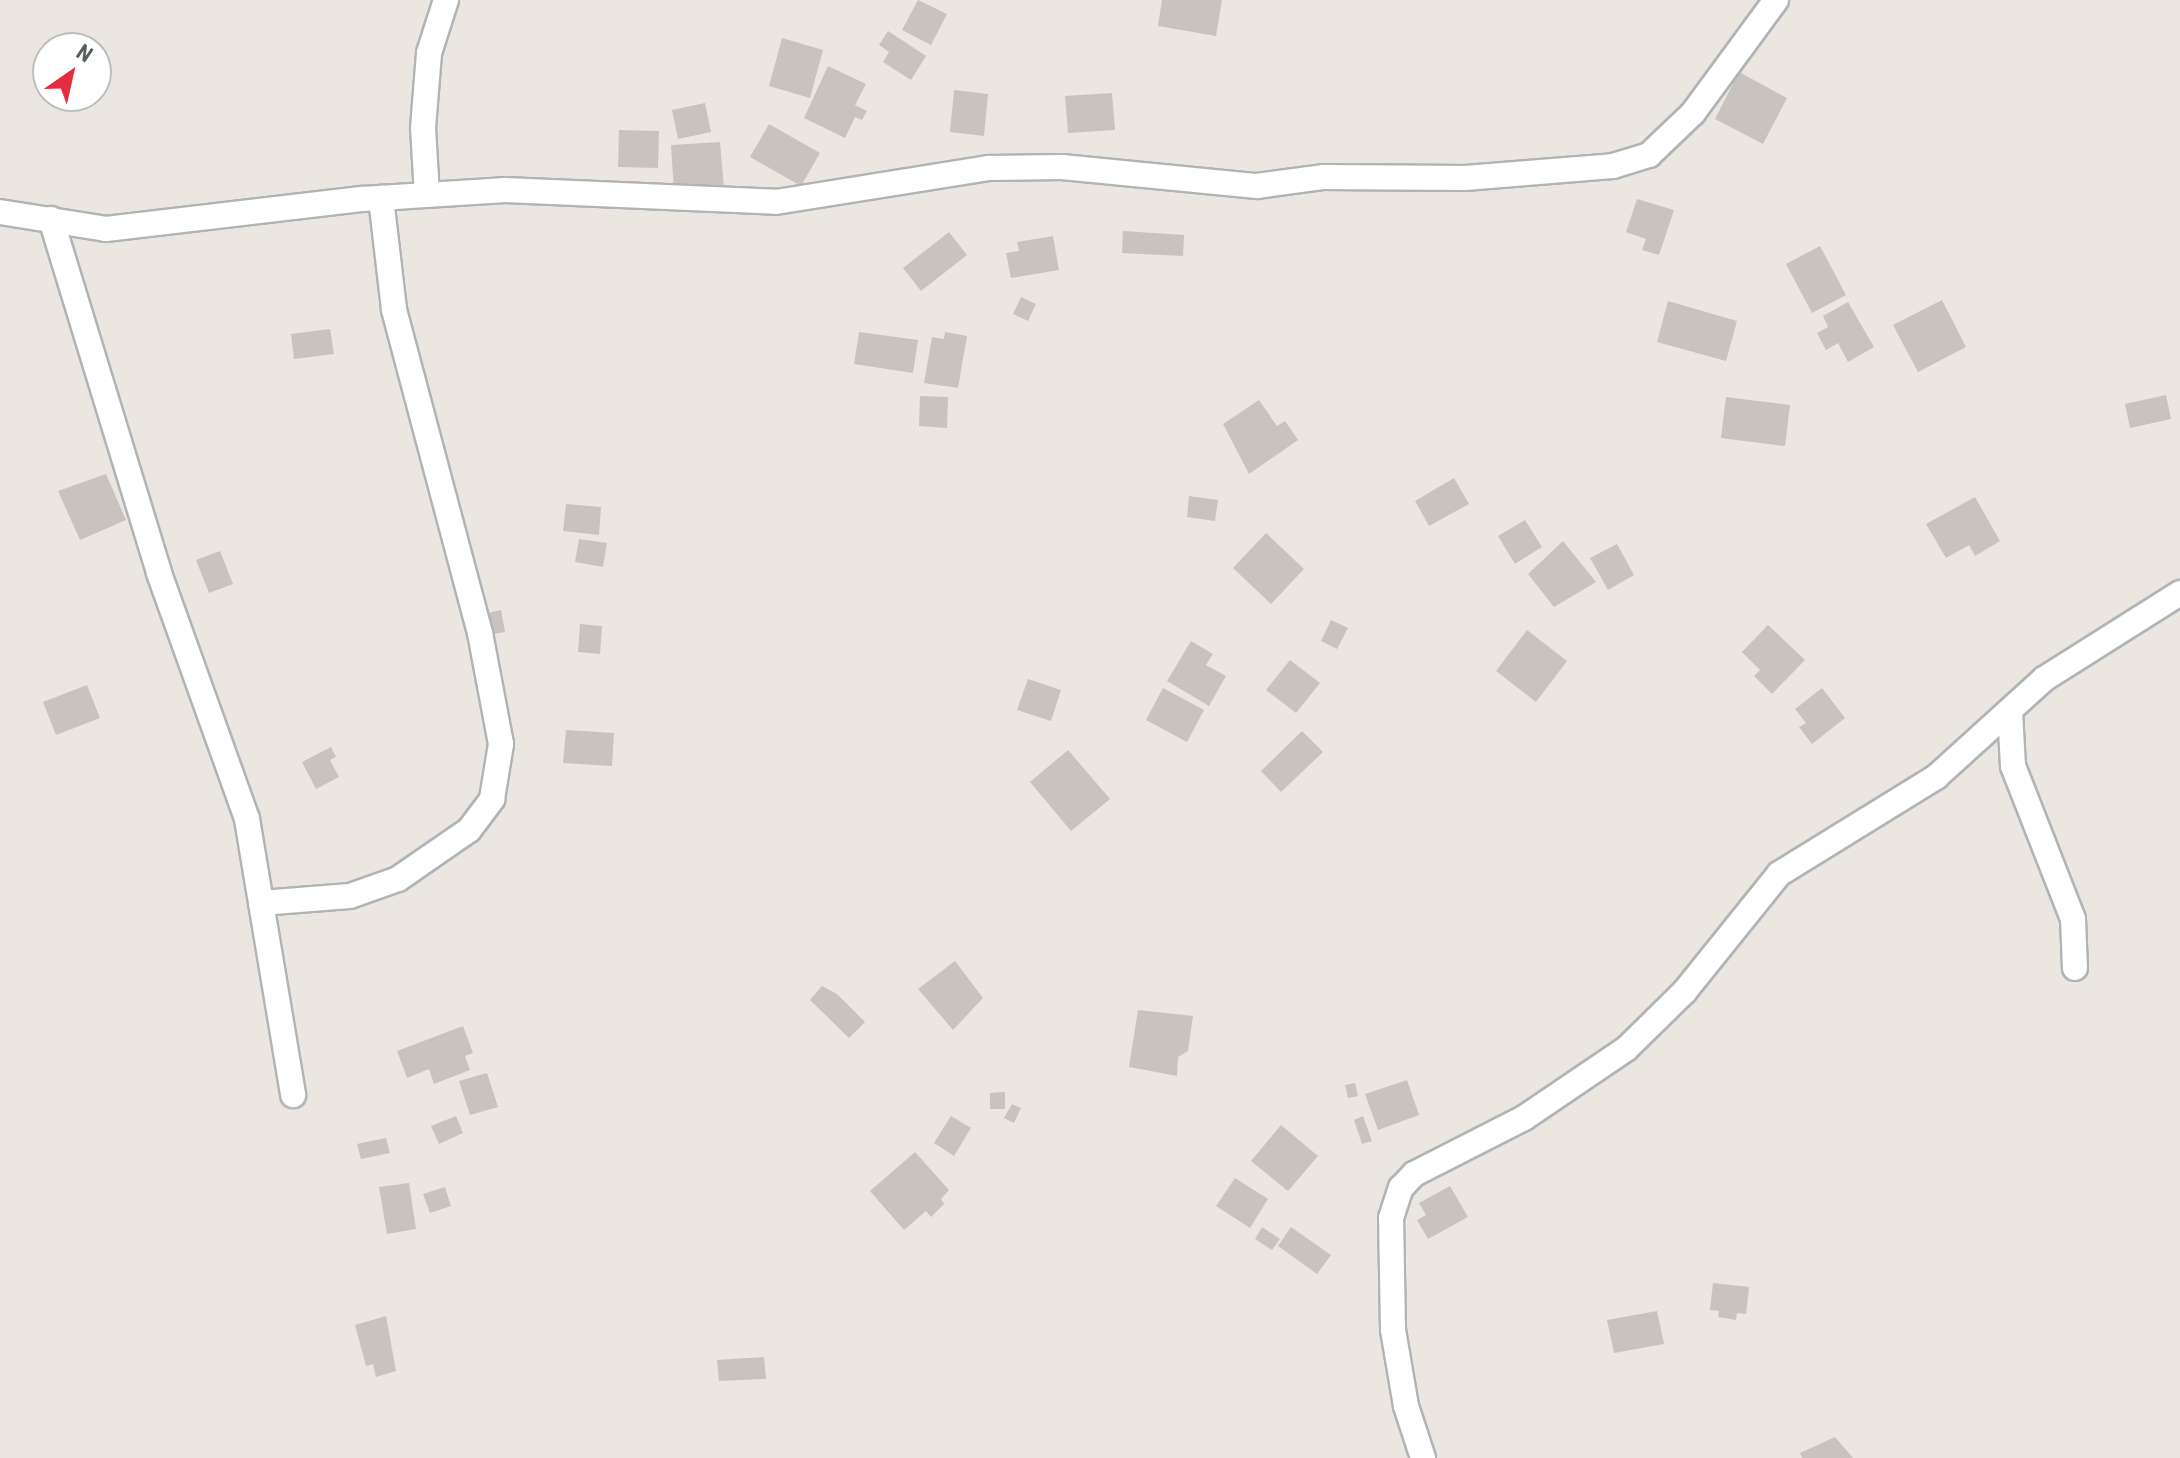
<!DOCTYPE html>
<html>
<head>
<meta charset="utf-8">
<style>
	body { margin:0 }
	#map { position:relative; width:2180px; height:1458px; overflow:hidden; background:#ebe6df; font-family:"Roboto Condensed",sans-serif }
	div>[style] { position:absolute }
	.building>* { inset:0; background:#c8c3be }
	.roads { filter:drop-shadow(2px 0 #b0b4b7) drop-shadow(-2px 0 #b0b4b7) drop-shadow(0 2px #b0b4b7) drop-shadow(0 -2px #b0b4b7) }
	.street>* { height:24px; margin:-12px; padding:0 12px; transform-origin:12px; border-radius:12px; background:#fff }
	span { translate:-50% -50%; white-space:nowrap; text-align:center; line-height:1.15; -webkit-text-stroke:6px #fff; paint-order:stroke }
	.north { position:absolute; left:32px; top:32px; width:80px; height:80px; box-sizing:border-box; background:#fff; border:2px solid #bcbebf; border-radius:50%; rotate:34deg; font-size:22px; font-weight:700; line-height:32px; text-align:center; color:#585d60 }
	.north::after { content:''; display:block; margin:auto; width:28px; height:36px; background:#e52b3e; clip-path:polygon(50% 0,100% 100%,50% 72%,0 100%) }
</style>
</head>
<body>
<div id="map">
	<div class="building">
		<div style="clip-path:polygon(918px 0,947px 14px,931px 45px,902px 30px)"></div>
		<div style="clip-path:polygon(1162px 0,1222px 0,1216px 36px,1158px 26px)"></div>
		<div style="clip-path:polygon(888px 31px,926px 56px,911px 80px,883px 62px,889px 52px,879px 45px)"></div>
		<div style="clip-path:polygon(782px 38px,823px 50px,810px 98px,769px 86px)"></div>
		<div style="clip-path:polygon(828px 66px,866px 84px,855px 105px,867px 111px,862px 120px,855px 117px,845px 138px,804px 118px)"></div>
		<div style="clip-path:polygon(1739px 72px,1787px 98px,1763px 144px,1715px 119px)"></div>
		<div style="clip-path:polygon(954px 90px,988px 94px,984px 136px,950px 132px)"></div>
		<div style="clip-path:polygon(1112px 93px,1115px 130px,1068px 133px,1065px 96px)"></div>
		<div style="clip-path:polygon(705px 103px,711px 132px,678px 139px,672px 110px)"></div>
		<div style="clip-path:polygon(769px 124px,820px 153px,801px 186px,750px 157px)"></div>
		<div style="clip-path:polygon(619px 130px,659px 131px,658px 168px,618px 167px)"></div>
		<div style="clip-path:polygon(720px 142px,724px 189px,674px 192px,671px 145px)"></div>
		<div style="clip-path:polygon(1637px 199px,1674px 210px,1659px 255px,1642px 250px,1646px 239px,1626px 232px)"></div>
		<div style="clip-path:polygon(1123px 231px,1184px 235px,1183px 256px,1122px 253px)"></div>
		<div style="clip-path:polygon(949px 232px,967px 255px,921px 291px,903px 268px)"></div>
		<div style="clip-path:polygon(1053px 236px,1059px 270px,1011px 278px,1006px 253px,1019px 251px,1017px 242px)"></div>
		<div style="clip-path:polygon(1820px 246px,1846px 295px,1812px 313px,1786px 264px)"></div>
		<div style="clip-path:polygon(1021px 297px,1036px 304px,1028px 321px,1013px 314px)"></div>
		<div style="clip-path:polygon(1942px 300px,1966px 347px,1918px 372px,1893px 325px)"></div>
		<div style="clip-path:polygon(1668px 301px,1737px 321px,1726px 361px,1657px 342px)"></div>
		<div style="clip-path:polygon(1848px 302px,1874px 347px,1848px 362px,1838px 343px,1826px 350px,1817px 333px,1828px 327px,1823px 316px)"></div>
		<div style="clip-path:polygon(330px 329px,334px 354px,294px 359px,291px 334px)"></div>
		<div style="clip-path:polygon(859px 332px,918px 340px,913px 373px,854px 364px)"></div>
		<div style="clip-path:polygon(945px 332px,967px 336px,958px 388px,924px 383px,932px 337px,944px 339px)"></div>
		<div style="clip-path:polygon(2166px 395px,2171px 419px,2130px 428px,2125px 404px)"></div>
		<div style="clip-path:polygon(920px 396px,948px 397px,947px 428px,919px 426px)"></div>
		<div style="clip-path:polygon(1726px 397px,1790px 405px,1785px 446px,1721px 438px)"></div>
		<div style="clip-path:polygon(1259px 400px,1277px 426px,1285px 421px,1298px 440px,1249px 474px,1223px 424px)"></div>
		<div style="clip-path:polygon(106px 474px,126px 520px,80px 540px,58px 491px)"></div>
		<div style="clip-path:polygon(1454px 478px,1469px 504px,1429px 526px,1415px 501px)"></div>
		<div style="clip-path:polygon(1189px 496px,1218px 500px,1215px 521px,1187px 517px)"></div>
		<div style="clip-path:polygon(1975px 497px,2000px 541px,1975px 556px,1969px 545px,1946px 558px,1926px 524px)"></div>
		<div style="clip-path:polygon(566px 504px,601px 507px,599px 535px,563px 531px)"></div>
		<div style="clip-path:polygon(1525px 520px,1542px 547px,1515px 564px,1498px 536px)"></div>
		<div style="clip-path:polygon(1266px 533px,1304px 569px,1271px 604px,1233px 568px)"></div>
		<div style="clip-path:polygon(579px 539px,607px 543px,603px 567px,575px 562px)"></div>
		<div style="clip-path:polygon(1563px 541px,1596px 582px,1554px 607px,1528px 574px)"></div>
		<div style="clip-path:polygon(1617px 544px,1634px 575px,1608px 590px,1590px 558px)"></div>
		<div style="clip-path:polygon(220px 551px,233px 584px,209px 593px,196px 560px)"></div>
		<div style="clip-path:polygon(501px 610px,505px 632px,488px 635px,484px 614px)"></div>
		<div style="clip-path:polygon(1331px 620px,1348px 628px,1337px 649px,1321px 641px)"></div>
		<div style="clip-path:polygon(580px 624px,602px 626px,600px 654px,578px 652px)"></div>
		<div style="clip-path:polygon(1768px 625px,1805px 660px,1772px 694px,1754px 676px,1760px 670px,1742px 652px)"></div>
		<div style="clip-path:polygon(1527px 630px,1567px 661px,1536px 702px,1496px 671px)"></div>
		<div style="clip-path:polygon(1191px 641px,1213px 654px,1206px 665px,1226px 676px,1209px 706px,1167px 681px)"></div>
		<div style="clip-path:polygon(1290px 660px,1320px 683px,1296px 713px,1266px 690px)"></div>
		<div style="clip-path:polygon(1028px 679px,1061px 690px,1051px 721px,1017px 710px)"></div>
		<div style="clip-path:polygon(87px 685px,100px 718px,56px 735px,43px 702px)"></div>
		<div style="clip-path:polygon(1163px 688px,1204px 710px,1187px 742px,1146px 720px)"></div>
		<div style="clip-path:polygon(1822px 688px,1845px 718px,1812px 744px,1799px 727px,1806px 723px,1795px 709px)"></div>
		<div style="clip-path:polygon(566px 730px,614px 733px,612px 766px,563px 763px)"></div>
		<div style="clip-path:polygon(1302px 731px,1323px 752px,1281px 792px,1261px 771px)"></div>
		<div style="clip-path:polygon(331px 747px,336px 757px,330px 760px,339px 777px,316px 789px,302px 762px)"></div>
		<div style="clip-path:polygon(1068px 750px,1110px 799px,1071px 831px,1030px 782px)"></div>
		<div style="clip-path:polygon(955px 961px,983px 998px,953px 1030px,918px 989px)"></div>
		<div style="clip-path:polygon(822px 986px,837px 994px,865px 1022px,849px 1038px,810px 1000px)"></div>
		<div style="clip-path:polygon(1138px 1010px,1193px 1016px,1188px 1051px,1178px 1057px,1177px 1076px,1129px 1067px)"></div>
		<div style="clip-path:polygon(463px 1026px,473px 1053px,465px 1056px,470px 1070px,434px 1084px,429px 1069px,407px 1078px,397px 1051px)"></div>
		<div style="clip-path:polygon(487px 1073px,498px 1107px,470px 1115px,459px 1081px)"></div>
		<div style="clip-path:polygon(1407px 1080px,1419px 1115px,1378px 1130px,1365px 1094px)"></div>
		<div style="clip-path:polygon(1355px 1083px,1358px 1096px,1348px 1098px,1345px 1085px)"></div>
		<div style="clip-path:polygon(1005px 1092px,1005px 1109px,990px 1109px,990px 1093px)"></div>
		<div style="clip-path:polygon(1012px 1104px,1021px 1108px,1014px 1123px,1004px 1118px)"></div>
		<div style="clip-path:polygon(456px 1116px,463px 1133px,439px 1144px,431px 1126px)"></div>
		<div style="clip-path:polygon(951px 1116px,971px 1128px,954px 1156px,934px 1143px)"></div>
		<div style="clip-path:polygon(1363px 1116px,1372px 1141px,1362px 1144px,1354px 1120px)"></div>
		<div style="clip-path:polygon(1281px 1125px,1318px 1156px,1288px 1191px,1251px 1161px)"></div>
		<div style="clip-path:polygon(386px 1138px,390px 1153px,361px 1159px,357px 1144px)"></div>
		<div style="clip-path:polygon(915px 1152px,949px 1190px,941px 1199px,944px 1204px,931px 1217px,926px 1211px,904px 1230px,870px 1191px)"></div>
		<div style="clip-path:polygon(1235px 1178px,1268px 1199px,1250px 1228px,1216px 1206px)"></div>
		<div style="clip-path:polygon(409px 1183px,416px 1229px,387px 1234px,379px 1187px)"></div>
		<div style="clip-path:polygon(1450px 1186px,1468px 1217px,1428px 1239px,1417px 1220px,1426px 1215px,1419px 1203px)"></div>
		<div style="clip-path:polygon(445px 1187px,451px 1206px,430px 1213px,423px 1194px)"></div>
		<div style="clip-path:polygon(1262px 1227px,1280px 1239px,1272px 1250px,1255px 1239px)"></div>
		<div style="clip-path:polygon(1291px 1227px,1331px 1255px,1317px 1274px,1278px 1246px)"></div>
		<div style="clip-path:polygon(1713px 1283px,1749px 1287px,1746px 1314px,1737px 1313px,1736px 1320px,1718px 1317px,1719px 1311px,1710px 1310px)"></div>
		<div style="clip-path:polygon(1657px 1311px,1664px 1344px,1614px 1353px,1607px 1320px)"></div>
		<div style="clip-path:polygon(386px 1316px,396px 1371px,376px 1377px,373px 1364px,366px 1366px,355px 1325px)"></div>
		<div style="clip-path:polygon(764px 1357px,766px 1379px,719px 1381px,717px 1360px)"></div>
		<div style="clip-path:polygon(1835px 1437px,1853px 1458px,1802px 1458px,1800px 1453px)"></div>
	</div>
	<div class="roads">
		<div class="street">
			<div style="left:427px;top:195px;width:67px;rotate:-93.4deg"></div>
			<div style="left:423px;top:128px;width:75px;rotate:-85.4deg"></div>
			<div style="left:429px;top:53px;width:56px;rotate:-72.2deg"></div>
			<div style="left:0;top:212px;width:107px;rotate:9.1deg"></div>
			<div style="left:106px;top:229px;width:259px;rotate:-6.7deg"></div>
			<div style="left:363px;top:199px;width:142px;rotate:-3.6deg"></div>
			<div style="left:505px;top:190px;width:271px;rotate:2.5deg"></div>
			<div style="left:776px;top:202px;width:216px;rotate:-9.1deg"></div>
			<div style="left:989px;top:168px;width:73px;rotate:-0.8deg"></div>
			<div style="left:1062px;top:167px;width:196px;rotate:5.6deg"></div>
			<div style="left:1257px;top:186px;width:68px;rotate:-7.7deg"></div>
			<div style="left:1324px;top:177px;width:141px;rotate:0.4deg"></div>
			<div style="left:1465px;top:178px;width:148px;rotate:-4.6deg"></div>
			<div style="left:1613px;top:166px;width:38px;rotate:-17deg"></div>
			<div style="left:1649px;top:155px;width:61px;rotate:-43.7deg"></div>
			<div style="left:1693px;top:113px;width:140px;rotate:-53.7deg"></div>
			<div style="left:51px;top:219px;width:370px;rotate:73deg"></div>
			<div style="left:159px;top:573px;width:261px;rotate:70.3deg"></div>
			<div style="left:247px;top:819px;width:280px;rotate:80.5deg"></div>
			<div style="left:2010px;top:711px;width:55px;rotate:86.9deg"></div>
			<div style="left:2013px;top:766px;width:164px;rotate:68.6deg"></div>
			<div style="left:2073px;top:919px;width:49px;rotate:87.7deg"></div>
			<div style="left:261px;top:903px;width:89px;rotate:-4.5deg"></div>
			<div style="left:350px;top:896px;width:51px;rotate:-19.5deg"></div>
			<div style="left:398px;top:879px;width:86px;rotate:-34.6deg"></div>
			<div style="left:469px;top:830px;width:39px;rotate:-53deg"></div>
			<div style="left:492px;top:799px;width:56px;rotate:-80.7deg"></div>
			<div style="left:501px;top:744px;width:113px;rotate:-100.7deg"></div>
			<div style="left:480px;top:633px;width:335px;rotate:-104.9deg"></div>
			<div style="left:394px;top:309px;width:112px;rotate:-96.7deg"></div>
			<div style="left:1423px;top:1458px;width:55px;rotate:-108.1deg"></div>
			<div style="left:1406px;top:1406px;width:77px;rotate:-99.7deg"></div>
			<div style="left:1393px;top:1330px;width:112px;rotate:-91deg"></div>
			<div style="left:1391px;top:1218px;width:32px;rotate:-72deg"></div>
			<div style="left:1401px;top:1188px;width:19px;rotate:-47deg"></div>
			<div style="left:1414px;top:1174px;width:123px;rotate:-27deg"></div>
			<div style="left:1524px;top:1118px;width:123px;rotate:-34.1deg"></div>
			<div style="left:1626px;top:1049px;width:83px;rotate:-44.5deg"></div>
			<div style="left:1685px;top:991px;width:150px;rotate:-51.2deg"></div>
			<div style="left:1779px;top:874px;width:185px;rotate:-31.7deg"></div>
			<div style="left:1936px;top:777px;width:146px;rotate:-42.2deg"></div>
			<div style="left:2044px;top:679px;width:161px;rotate:-32.3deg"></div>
		</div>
	</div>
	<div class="north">N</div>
</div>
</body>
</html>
